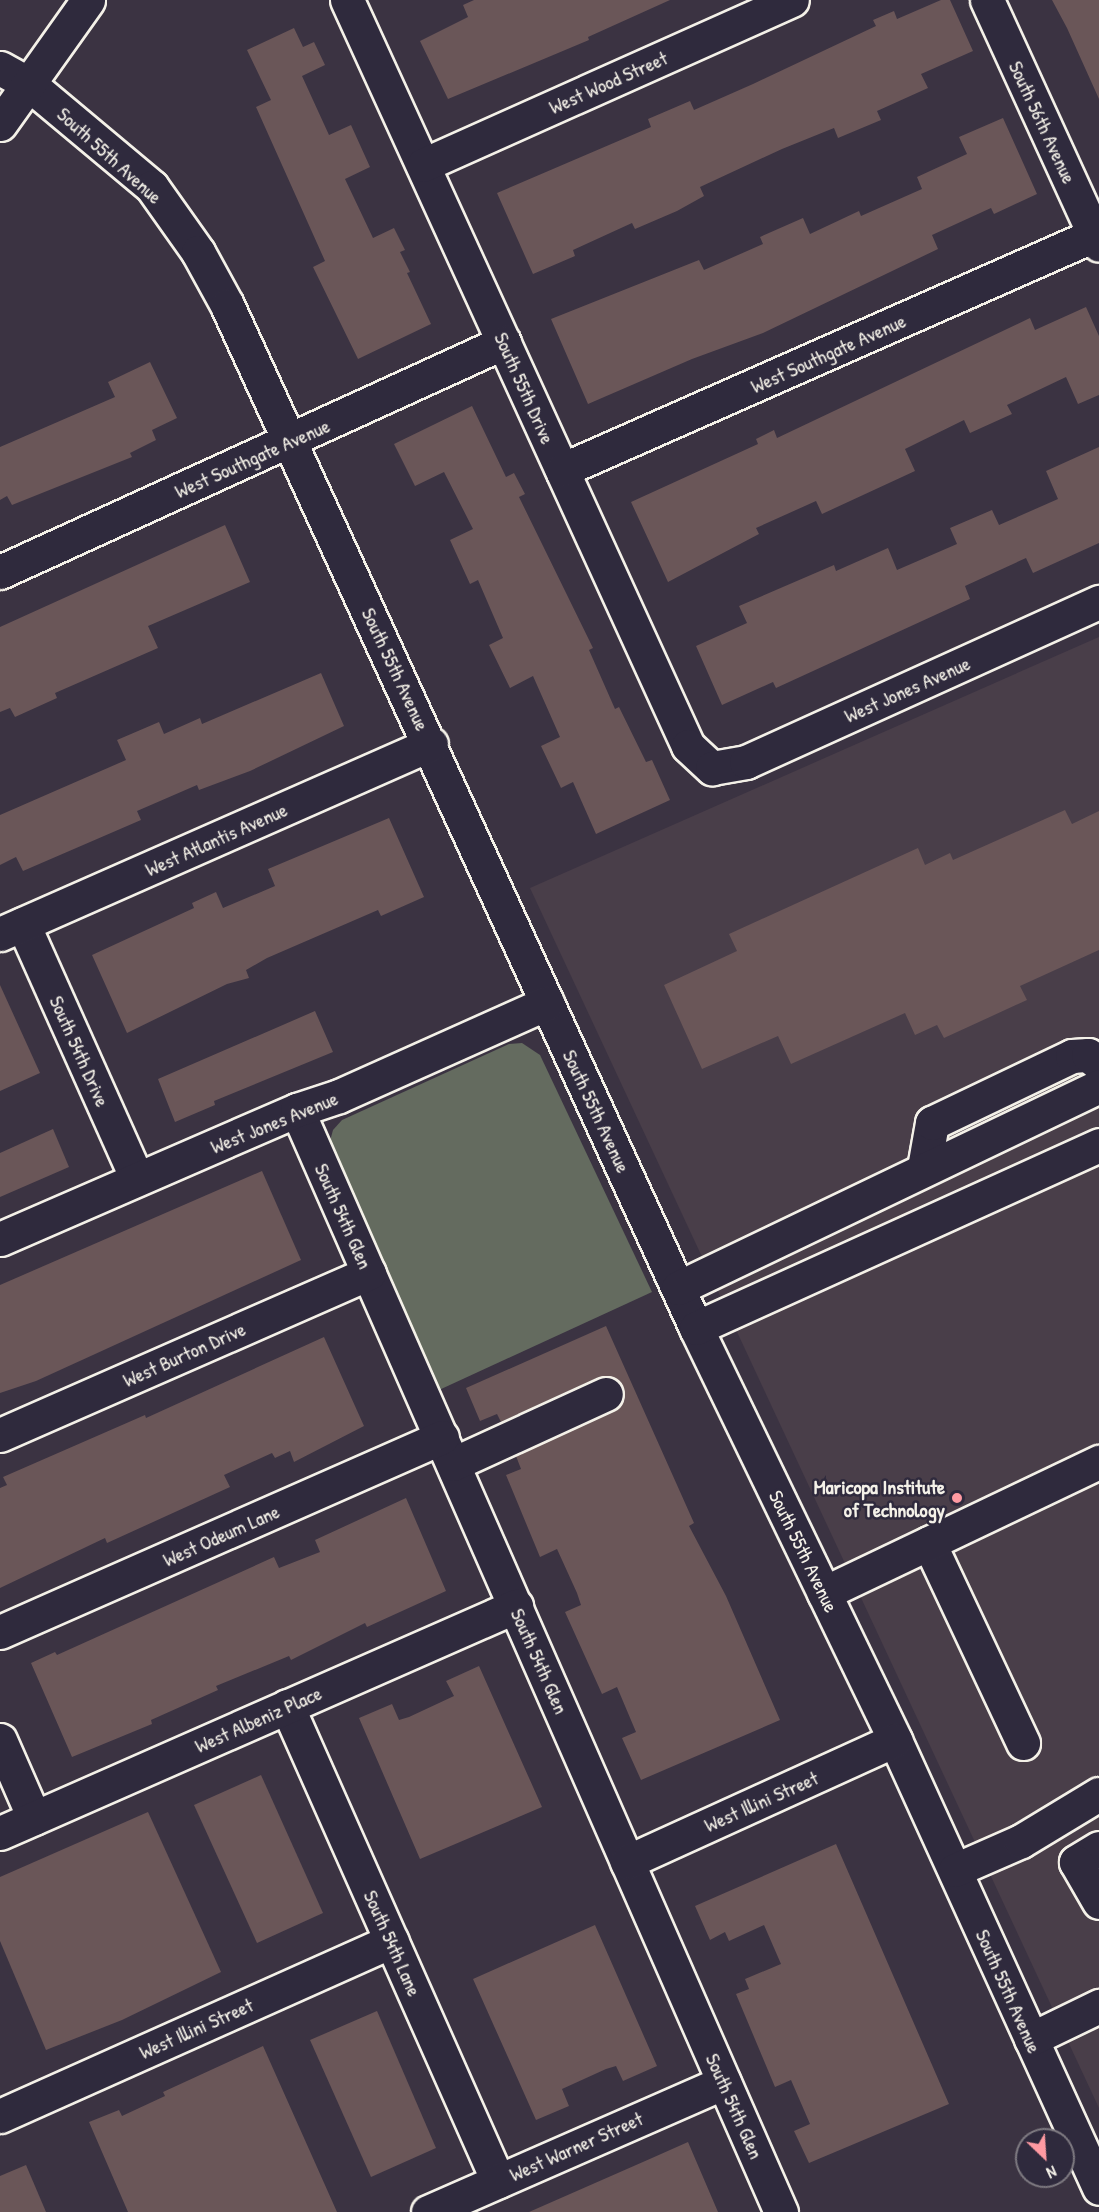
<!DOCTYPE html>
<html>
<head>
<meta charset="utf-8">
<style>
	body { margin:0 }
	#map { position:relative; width:1099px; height:2212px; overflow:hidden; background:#3b3342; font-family:"Patrick Hand",sans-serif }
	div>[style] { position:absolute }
	.built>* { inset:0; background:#493e49 }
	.green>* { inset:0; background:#646b5f }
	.building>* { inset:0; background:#6a5658 }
	.roads { filter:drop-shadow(2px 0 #f4f1e8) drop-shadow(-2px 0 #f4f1e8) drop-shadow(0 2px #f4f1e8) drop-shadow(0 -2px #f4f1e8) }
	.minor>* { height:33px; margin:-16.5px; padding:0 16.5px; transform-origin:16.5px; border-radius:16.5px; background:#2f2a3d }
	.major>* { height:33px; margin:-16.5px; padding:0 16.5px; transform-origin:16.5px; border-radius:16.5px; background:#2f2a3d }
	.dots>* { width:16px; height:16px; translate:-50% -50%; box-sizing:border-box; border:3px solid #2f2a3d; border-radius:50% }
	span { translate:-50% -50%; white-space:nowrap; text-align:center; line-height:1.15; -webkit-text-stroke:5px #2f2a3d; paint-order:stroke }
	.street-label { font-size:20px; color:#f4f1e8 }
	.poi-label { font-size:20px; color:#f4f1e8; font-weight:700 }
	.right { translate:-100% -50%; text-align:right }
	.north { position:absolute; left:1015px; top:2128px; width:60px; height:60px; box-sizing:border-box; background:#2f2a3d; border:2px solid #7e7a81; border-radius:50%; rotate:155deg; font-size:16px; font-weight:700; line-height:24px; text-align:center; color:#f4f1e8 }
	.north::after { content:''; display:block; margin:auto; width:21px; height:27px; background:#ff9aa2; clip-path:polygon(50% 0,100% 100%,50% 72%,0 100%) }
</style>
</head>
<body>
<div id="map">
	<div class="built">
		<div style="clip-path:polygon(1099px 637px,1099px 2108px,530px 888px)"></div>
	</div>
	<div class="green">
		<div style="clip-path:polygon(522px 1043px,540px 1055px,652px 1292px,439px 1390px,329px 1145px,333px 1130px,342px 1120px,509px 1044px)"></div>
	</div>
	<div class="building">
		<div style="clip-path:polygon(474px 0,670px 0,588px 37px,589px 40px,448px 99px,420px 41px,468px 17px,463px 5px)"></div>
		<div style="clip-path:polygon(941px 0,950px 0,973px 51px,921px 74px,928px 88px,877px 111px,881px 120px,838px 138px,834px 128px,782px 149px,700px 187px,704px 196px,677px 211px,635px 229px,632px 223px,573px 250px,575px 256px,533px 274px,497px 193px,651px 127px,648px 119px,690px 101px,694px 110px,753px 84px,876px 26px,873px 20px,894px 11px,897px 19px)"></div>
		<div style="clip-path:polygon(1052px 0,1099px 0,1099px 99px,1067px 28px)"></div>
		<div style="clip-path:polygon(294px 28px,303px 47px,314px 42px,325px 65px,302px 76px,329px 135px,351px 125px,370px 167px,345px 179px,373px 238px,394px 228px,405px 250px,400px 252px,410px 272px,407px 273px,431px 324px,358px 359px,313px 267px,325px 261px,256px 107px,271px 100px,247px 50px)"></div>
		<div style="clip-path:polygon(1003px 118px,1037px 194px,994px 214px,991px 208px,932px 235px,938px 249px,763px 333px,692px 359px,588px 404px,551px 319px,699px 260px,704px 270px,763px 244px,760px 237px,803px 218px,810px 234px,859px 211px,861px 216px,922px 189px,917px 177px,967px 154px,959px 137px)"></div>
		<div style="clip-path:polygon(1086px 307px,1099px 336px,1099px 395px,1078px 404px,1066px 377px,1007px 405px,1012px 414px,970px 433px,964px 420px,905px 449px,915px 471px,822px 514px,816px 501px,756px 528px,759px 534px,668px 582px,631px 502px,758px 444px,756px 439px,774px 430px,777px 438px,1030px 318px,1035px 330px)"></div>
		<div style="clip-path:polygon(150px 362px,177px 418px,152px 430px,156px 440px,130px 453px,132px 457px,12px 505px,7px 496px,0 500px,0 447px,115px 397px,108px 382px)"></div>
		<div style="clip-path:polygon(472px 406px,506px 477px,514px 473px,525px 494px,519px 497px,593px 648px,589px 650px,615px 709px,619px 707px,646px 762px,652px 760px,670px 800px,596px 834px,573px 782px,561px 788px,541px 746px,560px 737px,533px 676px,510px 688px,489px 645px,503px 638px,478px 580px,470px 584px,450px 540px,473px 529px,444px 472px,415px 486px,394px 444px)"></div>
		<div style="clip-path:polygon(1099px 447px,1099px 543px,1033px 573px,1026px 558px,965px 586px,970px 599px,776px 688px,773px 682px,722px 705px,696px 646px,747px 623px,739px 606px,834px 565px,836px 571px,888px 548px,897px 570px,957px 544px,950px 528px,992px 510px,999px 525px,1058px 499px,1046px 471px)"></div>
		<div style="clip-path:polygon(225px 525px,250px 582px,148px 626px,158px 648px,55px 693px,57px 698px,15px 717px,10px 708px,0 712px,0 627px)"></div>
		<div style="clip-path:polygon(321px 673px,344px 726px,250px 771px,199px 790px,197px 785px,137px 811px,141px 820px,23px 871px,16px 857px,0 865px,0 815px,126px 760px,117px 740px,159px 722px,164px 734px,200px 718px,202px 724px)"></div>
		<div style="clip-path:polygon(1065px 810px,1072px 824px,1099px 811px,1099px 950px,1020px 986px,1027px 1000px,944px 1038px,937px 1025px,915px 1035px,905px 1013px,791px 1064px,778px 1036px,702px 1069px,664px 985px,737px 951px,729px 934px,918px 848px,925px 865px,950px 853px,953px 860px)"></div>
		<div style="clip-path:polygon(389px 818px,424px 897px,381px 916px,378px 910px,267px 958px,246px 970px,249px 978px,227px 984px,127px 1033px,92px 955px,194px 908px,192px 903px,216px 892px,223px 908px,275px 886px,268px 869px)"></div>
		<div style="clip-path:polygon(0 985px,40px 1073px,0 1091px)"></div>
		<div style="clip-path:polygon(315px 1011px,333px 1052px,214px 1101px,215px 1105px,175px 1122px,158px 1079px)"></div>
		<div style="clip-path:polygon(53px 1129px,69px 1167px,0 1197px,0 1153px)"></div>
		<div style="clip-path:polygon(262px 1171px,301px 1260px,36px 1381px,0 1393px,0 1285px)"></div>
		<div style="clip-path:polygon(606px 1326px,694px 1523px,689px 1526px,726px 1596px,780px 1720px,641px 1780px,622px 1738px,636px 1732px,617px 1687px,602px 1694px,565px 1612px,581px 1605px,577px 1593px,557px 1549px,540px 1557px,506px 1475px,521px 1469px,516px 1456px,614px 1411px,625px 1396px,623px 1387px,616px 1378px,599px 1377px,501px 1422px,497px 1414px,480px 1421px,466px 1388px)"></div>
		<div style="clip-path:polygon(324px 1337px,364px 1426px,294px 1462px,290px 1451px,275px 1458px,272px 1453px,224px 1475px,230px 1487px,107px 1543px,105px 1538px,0 1588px,0 1488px,7px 1485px,3px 1477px,145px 1415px,146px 1418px)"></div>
		<div style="clip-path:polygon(406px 1498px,446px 1591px,367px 1627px,365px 1623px,291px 1660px,289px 1656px,216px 1686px,218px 1690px,151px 1720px,152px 1724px,72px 1757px,31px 1663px,55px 1652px,57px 1655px,274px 1557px,279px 1568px,320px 1552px,315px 1540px)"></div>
		<div style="clip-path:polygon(479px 1666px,542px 1807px,420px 1859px,359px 1718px,392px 1704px,399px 1720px,409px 1717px,454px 1696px,446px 1681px)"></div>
		<div style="clip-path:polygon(261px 1775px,323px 1913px,257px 1943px,194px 1805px)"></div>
		<div style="clip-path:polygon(148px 1812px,221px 1972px,122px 2020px,46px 2050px,0 1941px,0 1877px)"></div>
		<div style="clip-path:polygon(836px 1844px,949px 2104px,809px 2163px,794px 2131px,810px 2124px,791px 2080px,775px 2087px,736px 1994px,749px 1989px,745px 1979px,781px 1964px,764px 1925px,729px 1941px,725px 1932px,710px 1940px,695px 1906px)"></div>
		<div style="clip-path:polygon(595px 1925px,657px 2066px,623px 2081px,616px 2066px,606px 2069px,562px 2089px,569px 2106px,536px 2120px,473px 1979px)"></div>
		<div style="clip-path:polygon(377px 2011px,436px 2148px,371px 2177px,310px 2040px)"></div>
		<div style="clip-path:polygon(263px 2046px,337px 2212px,128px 2212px,89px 2122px,119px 2110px,122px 2116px,165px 2096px,163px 2092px)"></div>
		<div style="clip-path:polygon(688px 2142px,718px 2212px,529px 2212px,652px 2158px)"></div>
		<div style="clip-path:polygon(26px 2165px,46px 2212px,0 2212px,0 2176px)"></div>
	</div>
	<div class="roads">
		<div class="minor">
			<div style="left:347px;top:0;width:820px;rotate:65.43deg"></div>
			<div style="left:688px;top:746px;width:33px;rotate:43deg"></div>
			<div style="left:712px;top:768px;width:35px;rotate:-10deg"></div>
			<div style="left:746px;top:762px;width:388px;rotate:-24.4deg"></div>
			<div style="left:987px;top:0;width:269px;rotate:65.4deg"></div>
			<div style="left:0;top:68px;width:33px;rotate:29deg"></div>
			<div style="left:29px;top:84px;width:160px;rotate:39.9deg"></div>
			<div style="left:152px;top:187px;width:80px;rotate:54.7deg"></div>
			<div style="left:198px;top:252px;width:60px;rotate:61.3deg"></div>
			<div style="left:227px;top:305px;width:1125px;rotate:65.37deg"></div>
			<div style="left:696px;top:1328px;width:458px;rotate:64.2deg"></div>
			<div style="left:895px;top:1740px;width:492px;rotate:65.5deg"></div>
			<div style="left:423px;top:165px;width:404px;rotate:-24.1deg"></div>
			<div style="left:562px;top:470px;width:582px;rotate:-23.83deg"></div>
			<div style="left:0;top:572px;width:554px;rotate:-24.53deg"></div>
			<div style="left:23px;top:924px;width:279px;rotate:65.9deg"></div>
			<div style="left:0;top:934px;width:471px;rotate:-23.8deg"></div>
			<div style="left:297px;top:1110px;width:1204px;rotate:66.29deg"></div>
			<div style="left:924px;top:1168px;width:46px;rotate:-79.9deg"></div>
			<div style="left:932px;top:1123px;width:155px;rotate:-25.6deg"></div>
			<div style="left:1072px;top:1056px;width:16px;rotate:-4deg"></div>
			<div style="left:1088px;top:1055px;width:14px;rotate:39deg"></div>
			<div style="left:0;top:1239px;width:324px;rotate:-23.5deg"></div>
			<div style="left:297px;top:1110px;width:44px;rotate:-18.4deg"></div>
			<div style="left:339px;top:1096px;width:228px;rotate:-24.1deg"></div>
			<div style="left:678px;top:1288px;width:467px;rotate:-25.6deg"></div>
			<div style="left:696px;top:1328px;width:443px;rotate:-24.4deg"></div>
			<div style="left:0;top:1435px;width:403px;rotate:-23.7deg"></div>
			<div style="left:453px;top:1464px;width:168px;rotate:-24.6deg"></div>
			<div style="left:929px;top:1543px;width:221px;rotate:64.8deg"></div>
			<div style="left:824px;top:1593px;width:305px;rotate:-25.5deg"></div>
			<div style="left:0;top:1632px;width:483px;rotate:-23.8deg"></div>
			<div style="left:287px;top:1706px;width:520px;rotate:66.05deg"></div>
			<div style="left:0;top:1740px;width:85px;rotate:66.4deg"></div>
			<div style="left:0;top:1833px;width:564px;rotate:-23.75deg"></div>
			<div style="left:1099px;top:1848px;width:27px;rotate:149deg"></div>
			<div style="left:1076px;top:1862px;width:46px;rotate:60.1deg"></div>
			<div style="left:627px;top:1862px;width:294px;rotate:-24.5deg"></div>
			<div style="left:955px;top:1870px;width:72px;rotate:-23.7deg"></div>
			<div style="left:1021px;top:1841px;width:91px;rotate:-31.1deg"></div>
			<div style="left:1031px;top:2039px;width:76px;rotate:-25.9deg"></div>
			<div style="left:0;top:2116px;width:429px;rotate:-24.1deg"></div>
			<div style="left:428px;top:2212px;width:323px;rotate:-23.7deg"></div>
		</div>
		<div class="major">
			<div style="left:0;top:124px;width:152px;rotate:-54.6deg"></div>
		</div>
	</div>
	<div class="dots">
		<div style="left:957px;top:1498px;background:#ff9aa2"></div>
	</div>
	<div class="street-label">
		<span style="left:608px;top:82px;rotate:-24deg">West Wood Street</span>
		<span style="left:1043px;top:122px;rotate:65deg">South 56th Avenue</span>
		<span style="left:110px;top:155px;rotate:42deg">South 55th Avenue</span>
		<span style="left:828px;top:353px;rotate:-24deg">West Southgate Avenue</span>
		<span style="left:525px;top:388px;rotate:66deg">South 55th Drive</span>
		<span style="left:252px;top:458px;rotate:-24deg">West Southgate Avenue</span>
		<span style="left:396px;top:669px;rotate:65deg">South 55th Avenue</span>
		<span style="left:907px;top:689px;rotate:-24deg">West Jones Avenue</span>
		<span style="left:216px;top:839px;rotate:-24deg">West Atlantis Avenue</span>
		<span style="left:80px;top:1051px;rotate:66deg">South 54th Drive</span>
		<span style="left:597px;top:1111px;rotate:65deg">South 55th Avenue</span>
		<span style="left:274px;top:1122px;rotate:-22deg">West Jones Avenue</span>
		<span style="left:344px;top:1216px;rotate:66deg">South 54th Glen</span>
		<span style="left:184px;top:1354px;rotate:-24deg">West Burton Drive</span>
		<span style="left:221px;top:1535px;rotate:-24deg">West Odeum Lane</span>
		<span style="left:804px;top:1551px;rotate:64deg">South 55th Avenue</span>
		<span style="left:540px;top:1661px;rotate:66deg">South 54th Glen</span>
		<span style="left:258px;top:1719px;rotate:-24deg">West Albeniz Place</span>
		<span style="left:761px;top:1801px;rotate:-24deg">West Illini Street</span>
		<span style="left:393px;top:1943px;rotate:66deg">South 54th Lane</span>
		<span style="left:1009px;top:1991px;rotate:66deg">South 55th Avenue</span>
		<span style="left:196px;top:2028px;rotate:-24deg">West Illini Street</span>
		<span style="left:735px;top:2106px;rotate:66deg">South 54th Glen</span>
		<span style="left:576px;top:2146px;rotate:-24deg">West Warner Street</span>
	</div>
	<div class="poi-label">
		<span class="right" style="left:945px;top:1498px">Maricopa Institute<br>of Technology</span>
	</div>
	<div class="north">N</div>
</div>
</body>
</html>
